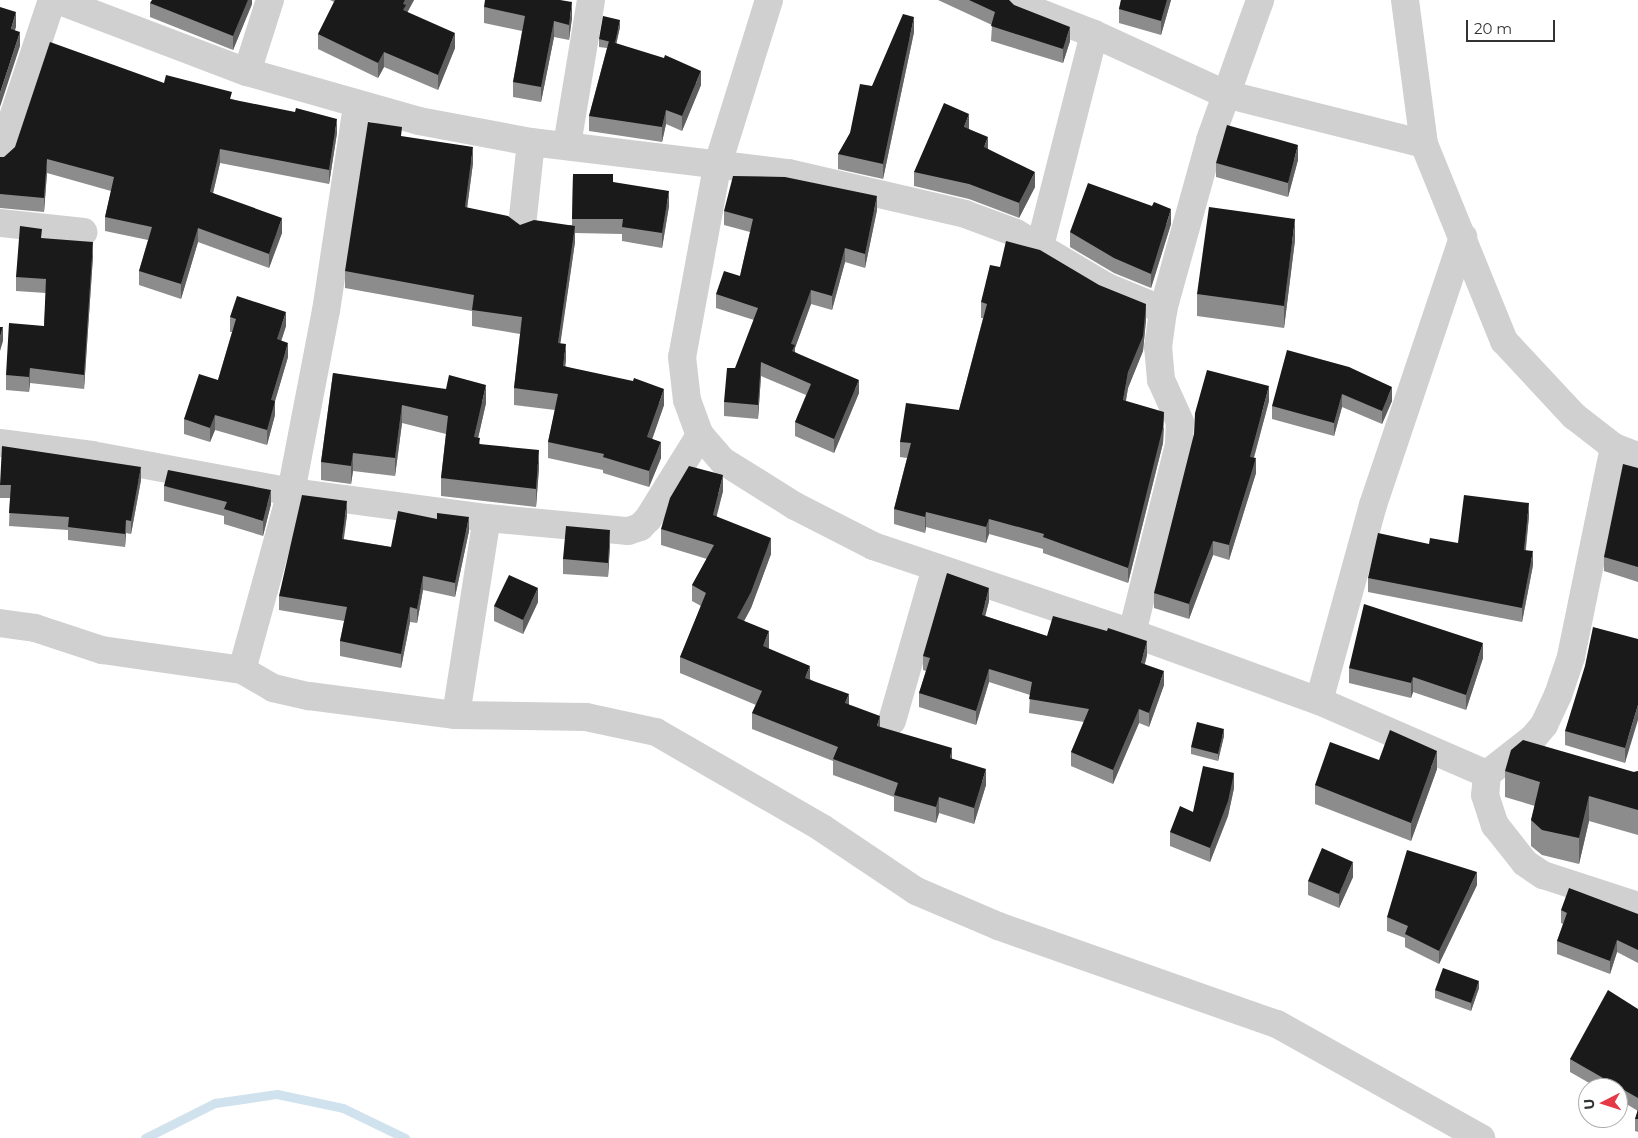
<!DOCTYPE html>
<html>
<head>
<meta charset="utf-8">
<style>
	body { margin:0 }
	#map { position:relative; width:1638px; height:1138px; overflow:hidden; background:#fff; font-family:Montserrat,sans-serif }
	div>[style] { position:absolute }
	.stream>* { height:9px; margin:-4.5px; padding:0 4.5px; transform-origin:4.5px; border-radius:4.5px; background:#cfe2ee }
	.minor>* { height:28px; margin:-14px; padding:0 14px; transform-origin:14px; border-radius:14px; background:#d0d0d0 }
	.wall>* { inset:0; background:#8c8c8c }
	.shaded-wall>* { inset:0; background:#5f5f5f }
	.building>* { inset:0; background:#1a1a1a }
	span { translate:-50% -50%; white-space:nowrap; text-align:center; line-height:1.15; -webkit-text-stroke:5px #fff; paint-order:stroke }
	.north { position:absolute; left:1578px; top:1078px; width:50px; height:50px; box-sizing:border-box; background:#fff; border:1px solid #adadad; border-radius:50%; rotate:265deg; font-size:14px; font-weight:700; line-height:20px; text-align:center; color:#333 }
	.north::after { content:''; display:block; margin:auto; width:18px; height:22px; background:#e63946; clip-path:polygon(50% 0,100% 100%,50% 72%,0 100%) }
	.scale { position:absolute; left:1466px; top:20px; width:89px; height:22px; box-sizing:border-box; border:2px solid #333; border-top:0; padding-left:6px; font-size:15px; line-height:18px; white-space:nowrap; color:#333; -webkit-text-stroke:4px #fff; paint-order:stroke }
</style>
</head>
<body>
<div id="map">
	<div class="stream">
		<div style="left:145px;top:1138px;width:78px;rotate:-26.6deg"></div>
		<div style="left:215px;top:1103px;width:63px;rotate:-8.3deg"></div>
		<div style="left:277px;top:1094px;width:67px;rotate:12deg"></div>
		<div style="left:343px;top:1108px;width:69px;rotate:25.8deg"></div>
	</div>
	<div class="minor">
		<div style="left:57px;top:0;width:203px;rotate:20.8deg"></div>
		<div style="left:247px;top:72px;width:179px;rotate:15.9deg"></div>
		<div style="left:419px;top:121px;width:114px;rotate:10.6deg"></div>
		<div style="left:531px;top:142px;width:259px;rotate:6.9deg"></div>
		<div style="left:788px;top:173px;width:182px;rotate:13deg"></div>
		<div style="left:965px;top:214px;width:54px;rotate:20.4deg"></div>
		<div style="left:1016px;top:233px;width:106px;rotate:30.7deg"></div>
		<div style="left:1107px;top:287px;width:61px;rotate:22.3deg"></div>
		<div style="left:769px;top:0;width:175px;rotate:107.3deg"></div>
		<div style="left:717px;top:167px;width:193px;rotate:100.4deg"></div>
		<div style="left:682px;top:357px;width:43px;rotate:83.4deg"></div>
		<div style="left:687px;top:400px;width:37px;rotate:70deg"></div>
		<div style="left:700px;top:435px;width:35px;rotate:49deg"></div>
		<div style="left:723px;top:461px;width:85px;rotate:32deg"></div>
		<div style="left:795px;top:506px;width:88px;rotate:27.1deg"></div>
		<div style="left:873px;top:546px;width:273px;rotate:18.6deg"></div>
		<div style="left:1132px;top:633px;width:199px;rotate:20deg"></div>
		<div style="left:1319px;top:701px;width:183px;rotate:23.5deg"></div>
		<div style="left:1487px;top:774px;width:21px;rotate:95deg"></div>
		<div style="left:1485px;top:795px;width:32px;rotate:72deg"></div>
		<div style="left:1495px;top:825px;width:48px;rotate:51.7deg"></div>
		<div style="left:1525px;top:863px;width:22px;rotate:34deg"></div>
		<div style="left:1543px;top:875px;width:100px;rotate:18.1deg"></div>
		<div style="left:1014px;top:0;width:8px;rotate:40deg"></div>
		<div style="left:1020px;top:5px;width:79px;rotate:21.4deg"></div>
		<div style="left:1094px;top:34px;width:144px;rotate:24.6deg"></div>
		<div style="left:1225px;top:94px;width:205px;rotate:14.1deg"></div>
		<div style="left:1405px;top:0;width:145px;rotate:82.5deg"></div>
		<div style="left:1424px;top:144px;width:213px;rotate:67.9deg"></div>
		<div style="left:1504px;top:341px;width:103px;rotate:47deg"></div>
		<div style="left:1574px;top:416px;width:51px;rotate:37.8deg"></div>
		<div style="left:1614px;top:447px;width:214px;rotate:101.6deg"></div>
		<div style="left:1571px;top:657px;width:40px;rotate:108.9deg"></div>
		<div style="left:1558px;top:695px;width:33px;rotate:115deg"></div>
		<div style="left:1544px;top:725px;width:17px;rotate:130deg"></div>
		<div style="left:1533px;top:738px;width:58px;rotate:142deg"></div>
		<div style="left:247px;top:72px;width:76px;rotate:-72.3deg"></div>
		<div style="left:567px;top:145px;width:147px;rotate:-80.6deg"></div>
		<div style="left:0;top:156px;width:164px;rotate:-71.6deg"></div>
		<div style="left:0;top:223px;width:84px;rotate:6.1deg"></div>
		<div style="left:522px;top:226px;width:84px;rotate:-83.9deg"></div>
		<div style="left:1040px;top:246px;width:219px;rotate:-75.7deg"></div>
		<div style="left:0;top:443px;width:93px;rotate:7.4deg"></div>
		<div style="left:92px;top:455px;width:202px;rotate:10.5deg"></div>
		<div style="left:291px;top:492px;width:198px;rotate:7.6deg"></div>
		<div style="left:487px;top:518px;width:142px;rotate:5.3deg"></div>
		<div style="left:628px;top:531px;width:13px;rotate:-18deg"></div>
		<div style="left:640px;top:527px;width:11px;rotate:-45deg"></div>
		<div style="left:648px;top:519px;width:99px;rotate:-58.2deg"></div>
		<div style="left:1614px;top:447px;width:26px;rotate:21deg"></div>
		<div style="left:0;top:623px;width:35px;rotate:8deg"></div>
		<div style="left:35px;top:628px;width:71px;rotate:18.2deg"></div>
		<div style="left:102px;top:650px;width:141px;rotate:8.1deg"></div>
		<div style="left:242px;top:670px;width:185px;rotate:-74.6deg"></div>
		<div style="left:291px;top:492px;width:184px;rotate:-79.1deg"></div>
		<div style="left:326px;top:311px;width:208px;rotate:-81.4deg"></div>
		<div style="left:1132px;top:633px;width:194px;rotate:-76deg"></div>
		<div style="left:1179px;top:445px;width:23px;rotate:-88deg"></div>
		<div style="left:1180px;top:422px;width:46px;rotate:-114.3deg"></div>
		<div style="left:1161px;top:380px;width:33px;rotate:-95deg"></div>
		<div style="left:1158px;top:347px;width:37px;rotate:-82deg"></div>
		<div style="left:1163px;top:310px;width:176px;rotate:-74.5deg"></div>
		<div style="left:1210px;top:140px;width:149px;rotate:-70.3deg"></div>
		<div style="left:242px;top:670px;width:36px;rotate:30deg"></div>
		<div style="left:273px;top:688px;width:37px;rotate:13deg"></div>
		<div style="left:309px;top:696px;width:148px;rotate:7.4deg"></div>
		<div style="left:456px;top:715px;width:130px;rotate:0.9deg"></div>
		<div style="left:586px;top:717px;width:72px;rotate:12.1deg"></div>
		<div style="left:656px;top:732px;width:192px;rotate:30deg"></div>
		<div style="left:822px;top:828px;width:113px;rotate:33.8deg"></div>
		<div style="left:916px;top:891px;width:89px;rotate:23.1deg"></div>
		<div style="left:998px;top:926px;width:296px;rotate:19.4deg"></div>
		<div style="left:1277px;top:1024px;width:234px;rotate:29.2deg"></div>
		<div style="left:1319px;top:701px;width:203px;rotate:-74.6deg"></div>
		<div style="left:1373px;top:505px;width:283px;rotate:-71.4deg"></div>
		<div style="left:456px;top:715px;width:199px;rotate:-81.1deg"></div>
		<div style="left:892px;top:721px;width:159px;rotate:-74deg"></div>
	</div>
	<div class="wall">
		<div style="clip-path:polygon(252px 0,252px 4px,233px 50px,150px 17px,150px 3px)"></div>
		<div style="clip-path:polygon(330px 0,414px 0,407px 12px,455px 48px,438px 90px,384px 67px,378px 78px,318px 49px,318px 34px,334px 2px)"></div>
		<div style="clip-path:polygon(938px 0,1009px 0,1014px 5px,1070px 41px,1063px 63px,991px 41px,992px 25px)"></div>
		<div style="clip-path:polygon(1121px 0,1171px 0,1161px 35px,1119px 23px,1119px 9px)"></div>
		<div style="clip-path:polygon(484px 7px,572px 18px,569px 40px,554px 37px,541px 102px,513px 97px,513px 82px,522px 31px,484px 23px)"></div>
		<div style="clip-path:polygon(620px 27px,616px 44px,701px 85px,682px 131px,666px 124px,662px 142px,589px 131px,589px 116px,607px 48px,599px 47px,599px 39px)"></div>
		<div style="clip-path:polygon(914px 32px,883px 179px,838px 169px,838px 154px,850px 133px,872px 86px)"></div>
		<div style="clip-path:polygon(164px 83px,232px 99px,337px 133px,329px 184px,220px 163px,213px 193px,282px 233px,269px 268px,198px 242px,181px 299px,139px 285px,139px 271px,148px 240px,105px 231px,105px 217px,111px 191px,47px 173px,44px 212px,0 208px,0 157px,4px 157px)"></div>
		<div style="clip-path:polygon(969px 129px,988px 149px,1035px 187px,1019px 218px,969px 199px,914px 186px,914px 172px)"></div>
		<div style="clip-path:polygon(402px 137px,473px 163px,467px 208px,520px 225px,572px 225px,573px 174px,613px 182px,669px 206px,662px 248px,622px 241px,622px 234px,575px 233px,575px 242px,560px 343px,566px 360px,565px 366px,664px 405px,652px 439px,661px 458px,649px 487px,603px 473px,603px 470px,548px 458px,548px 442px,555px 410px,514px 405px,514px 388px,520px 334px,472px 326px,472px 311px,345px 288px,345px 271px)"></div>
		<div style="clip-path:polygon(1298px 160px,1288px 197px,1216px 177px,1216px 163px)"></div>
		<div style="clip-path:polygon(877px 210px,865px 268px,845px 262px,832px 310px,811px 304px,795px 348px,795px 352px,859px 393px,834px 453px,795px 436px,795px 422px,806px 395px,761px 376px,758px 419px,724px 416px,724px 402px,754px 320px,716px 308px,716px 294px,740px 276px,750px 232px,724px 225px,724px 211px)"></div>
		<div style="clip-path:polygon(1171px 224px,1151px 288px,1114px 273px,1070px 247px,1070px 232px)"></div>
		<div style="clip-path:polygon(42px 238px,93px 256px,84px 389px,30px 383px,29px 392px,6px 390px,6px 375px,44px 326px,46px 293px,16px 291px,16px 277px)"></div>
		<div style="clip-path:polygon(1295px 240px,1284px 328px,1197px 316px,1197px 294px)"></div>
		<div style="clip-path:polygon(981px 302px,1146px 320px,1143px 351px,1128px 388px,1126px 401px,1164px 428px,1163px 443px,1128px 583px,1043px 553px,1043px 549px,989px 534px,986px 543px,926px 527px,925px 533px,894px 524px,894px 509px,907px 458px,900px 457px,900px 442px,959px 410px,983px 318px,981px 318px)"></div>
		<div style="clip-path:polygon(230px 317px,286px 326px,281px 341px,288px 357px,275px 401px,275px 415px,267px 445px,215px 430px,210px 442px,184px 434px,184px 419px,218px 380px,232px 332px,230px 332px)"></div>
		<div style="clip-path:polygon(1349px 367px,1392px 401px,1382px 424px,1342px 407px,1334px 436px,1272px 419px,1272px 406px)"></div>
		<div style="clip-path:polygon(333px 373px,486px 403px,478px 438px,480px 444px,539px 468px,536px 507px,441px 496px,441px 478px,446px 434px,402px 423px,395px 476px,353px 471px,351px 484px,321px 480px,321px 462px)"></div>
		<div style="clip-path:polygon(1269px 401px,1254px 458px,1256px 473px,1229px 560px,1213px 555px,1189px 619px,1154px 608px,1154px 593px)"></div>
		<div style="clip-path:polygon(1638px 468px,1638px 582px,1604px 571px,1604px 557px)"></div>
		<div style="clip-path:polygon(141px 480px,131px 534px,126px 533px,125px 547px,68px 540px,68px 530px,9px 526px,10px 498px,0 498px,0 485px)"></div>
		<div style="clip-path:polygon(164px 486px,271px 504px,263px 536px,224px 524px,224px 516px,164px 501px)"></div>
		<div style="clip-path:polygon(723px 491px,716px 516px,771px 554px,751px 608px,744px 621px,769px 647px,769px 649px,810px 679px,849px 705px,880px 727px,952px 759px,986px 785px,974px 824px,939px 813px,936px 823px,894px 811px,894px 797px,833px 775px,833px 761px,752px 729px,752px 713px,756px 705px,680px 673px,680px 657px,701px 606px,692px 601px,692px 585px,707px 559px,661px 545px,661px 529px)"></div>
		<div style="clip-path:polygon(347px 515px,343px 539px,391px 547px,469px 531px,455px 597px,423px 590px,417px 623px,410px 622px,401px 668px,340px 656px,340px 641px,344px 621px,279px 610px,279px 596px)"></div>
		<div style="clip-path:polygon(1529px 516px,1526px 550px,1533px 565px,1522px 622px,1368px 592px,1368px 578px,1429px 544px,1458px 543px)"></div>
		<div style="clip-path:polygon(610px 545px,608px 577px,563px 574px,563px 559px)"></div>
		<div style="clip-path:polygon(989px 601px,985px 616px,1047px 636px,1147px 655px,1145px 664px,1164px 685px,1149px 727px,1139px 723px,1113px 784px,1071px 766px,1071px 752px,1084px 722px,1029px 713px,1030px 695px,989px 682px,976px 725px,919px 707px,919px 693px,926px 671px,923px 670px,923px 656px)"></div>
		<div style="clip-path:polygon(538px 602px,523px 634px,494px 621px,494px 606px)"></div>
		<div style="clip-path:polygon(1638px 639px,1625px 763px,1565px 745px,1565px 731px)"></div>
		<div style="clip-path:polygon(1483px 658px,1466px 710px,1413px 692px,1411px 698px,1349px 683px,1349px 668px)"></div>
		<div style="clip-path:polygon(1224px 736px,1218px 761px,1191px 754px,1191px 747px)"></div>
		<div style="clip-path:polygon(1379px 760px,1437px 769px,1411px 841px,1315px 804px,1315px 785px)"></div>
		<div style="clip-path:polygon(1505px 771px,1634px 772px,1638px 771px,1638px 835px,1589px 821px,1579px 864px,1542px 855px,1531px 846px,1531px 820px,1535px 806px,1505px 797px)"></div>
		<div style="clip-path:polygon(1234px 788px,1228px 816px,1210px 862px,1170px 846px,1170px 832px,1193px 812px)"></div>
		<div style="clip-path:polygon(1353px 877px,1339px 908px,1308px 895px,1308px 881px)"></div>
		<div style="clip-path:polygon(1477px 885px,1439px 964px,1405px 947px,1405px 938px,1387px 931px,1387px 917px)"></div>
		<div style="clip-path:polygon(1561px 910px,1638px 914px,1638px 963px,1617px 952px,1610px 974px,1557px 954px,1557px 941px,1563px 924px,1561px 923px)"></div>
		<div style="clip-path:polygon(1479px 988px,1471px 1011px,1435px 998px,1435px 990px)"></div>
		<div style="clip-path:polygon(1638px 1009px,1638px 1132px,1635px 1131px,1635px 1119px,1638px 1111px,1618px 1099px,1618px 1088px,1598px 1088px,1570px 1072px,1570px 1059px)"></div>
	</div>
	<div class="shaded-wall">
		<div style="clip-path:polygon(248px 0,252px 0,252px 4px,233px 50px,233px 36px)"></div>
		<div style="clip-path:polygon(405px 0,414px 0,406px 15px,403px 26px,403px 4px)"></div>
		<div style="clip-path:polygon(1167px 0,1171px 0,1161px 35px,1161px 21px)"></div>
		<div style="clip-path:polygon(572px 2px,572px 18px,569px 40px,569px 25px)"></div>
		<div style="clip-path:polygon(16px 12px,16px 27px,11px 43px,11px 29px)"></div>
		<div style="clip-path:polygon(914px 17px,914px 32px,883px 179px,883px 164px)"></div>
		<div style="clip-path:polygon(620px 20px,620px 27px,615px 50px,615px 43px)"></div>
		<div style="clip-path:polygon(554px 21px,554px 37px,541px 102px,541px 87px)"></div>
		<div style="clip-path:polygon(1070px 27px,1070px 41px,1063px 63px,1063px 49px)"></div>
		<div style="clip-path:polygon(20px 32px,20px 46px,0 107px,0 93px)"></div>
		<div style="clip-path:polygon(455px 33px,455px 48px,438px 90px,438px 75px)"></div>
		<div style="clip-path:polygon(384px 52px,384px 67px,378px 78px,378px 63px)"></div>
		<div style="clip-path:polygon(701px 71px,701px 85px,682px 131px,682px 116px)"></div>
		<div style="clip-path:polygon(666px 110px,666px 124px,662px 142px,662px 127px)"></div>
		<div style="clip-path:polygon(969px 114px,969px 129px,964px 141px,964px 127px)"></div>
		<div style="clip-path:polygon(337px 119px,337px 133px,329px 184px,329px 170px)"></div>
		<div style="clip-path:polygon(988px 137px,988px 152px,984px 147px)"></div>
		<div style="clip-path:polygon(1298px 145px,1298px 160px,1288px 197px,1288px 183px)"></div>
		<div style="clip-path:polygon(473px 147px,473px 163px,465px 224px,465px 207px)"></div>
		<div style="clip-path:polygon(220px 149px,220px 163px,210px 206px,210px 192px)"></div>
		<div style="clip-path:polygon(47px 159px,47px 173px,44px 212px,44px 198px)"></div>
		<div style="clip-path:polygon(1035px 172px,1035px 187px,1019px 218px,1019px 203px)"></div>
		<div style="clip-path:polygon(669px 191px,669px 206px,662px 248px,662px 233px)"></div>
		<div style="clip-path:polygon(877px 196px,877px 210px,865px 268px,865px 254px)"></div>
		<div style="clip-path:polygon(1171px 209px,1171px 224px,1151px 288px,1151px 274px)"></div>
		<div style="clip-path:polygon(282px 218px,282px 233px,269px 268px,269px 254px)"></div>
		<div style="clip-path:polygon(1295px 219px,1295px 240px,1284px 328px,1284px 306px)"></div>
		<div style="clip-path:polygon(575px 226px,575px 242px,558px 360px,558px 343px)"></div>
		<div style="clip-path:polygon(198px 228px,198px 242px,181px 299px,181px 284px)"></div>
		<div style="clip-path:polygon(93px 242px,93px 256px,84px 389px,84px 375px)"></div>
		<div style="clip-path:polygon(845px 248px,845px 262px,832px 310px,832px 296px)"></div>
		<div style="clip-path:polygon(811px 290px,811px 304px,795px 348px,795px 359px,792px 365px,791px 344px)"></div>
		<div style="clip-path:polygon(1146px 304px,1146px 320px,1143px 351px,1128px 388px,1123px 416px,1123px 400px,1128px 372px)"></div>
		<div style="clip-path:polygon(286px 312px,286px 326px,277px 354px,277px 339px)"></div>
		<div style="clip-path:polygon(3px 327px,3px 341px,0 351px,0 337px)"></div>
		<div style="clip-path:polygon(288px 343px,288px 357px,275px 401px,275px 415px,267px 445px,267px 430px,271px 400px)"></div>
		<div style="clip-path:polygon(566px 344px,566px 360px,563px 383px,563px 366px)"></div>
		<div style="clip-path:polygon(761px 362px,761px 376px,758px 419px,758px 405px)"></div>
		<div style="clip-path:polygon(30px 368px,30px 383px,29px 392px,29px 377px)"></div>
		<div style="clip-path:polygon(859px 380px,859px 393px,834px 453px,834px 439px)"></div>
		<div style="clip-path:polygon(486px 385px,486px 403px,474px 456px,474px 437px)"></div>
		<div style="clip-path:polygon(1269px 386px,1269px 401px,1250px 471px,1250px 457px)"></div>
		<div style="clip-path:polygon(1392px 387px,1392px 401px,1382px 424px,1382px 411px)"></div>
		<div style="clip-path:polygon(664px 389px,664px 405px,647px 454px,647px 437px)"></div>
		<div style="clip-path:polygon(1342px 394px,1342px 407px,1334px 436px,1334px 423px)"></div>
		<div style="clip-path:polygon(402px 405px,402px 423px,395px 476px,395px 458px)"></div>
		<div style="clip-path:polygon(1164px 412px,1163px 443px,1128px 583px,1128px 568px)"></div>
		<div style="clip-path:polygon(215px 415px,215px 430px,210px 442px,210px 428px)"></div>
		<div style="clip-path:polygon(661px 442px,661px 458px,649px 487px,649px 471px)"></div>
		<div style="clip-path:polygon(539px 450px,539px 468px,536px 507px,536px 489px)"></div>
		<div style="clip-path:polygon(353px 453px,353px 471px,351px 484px,351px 466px)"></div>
		<div style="clip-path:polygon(1256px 458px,1256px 473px,1229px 560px,1229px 545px)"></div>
		<div style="clip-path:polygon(141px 467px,141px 480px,131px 534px,131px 521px)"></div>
		<div style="clip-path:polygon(723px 475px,723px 491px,713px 531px,713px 515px)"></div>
		<div style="clip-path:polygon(271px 490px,271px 504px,263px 536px,263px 521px)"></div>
		<div style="clip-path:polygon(347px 501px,347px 515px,342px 553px,342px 539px)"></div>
		<div style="clip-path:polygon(1529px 503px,1529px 516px,1524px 563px,1524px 550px)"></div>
		<div style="clip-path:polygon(926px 512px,926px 527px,925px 533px,925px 517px)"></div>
		<div style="clip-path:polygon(469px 517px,469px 531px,455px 597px,455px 583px)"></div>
		<div style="clip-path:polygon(989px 519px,989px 534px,986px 543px,986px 527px)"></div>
		<div style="clip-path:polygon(126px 520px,126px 533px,125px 547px,125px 534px)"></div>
		<div style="clip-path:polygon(610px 530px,610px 545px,608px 577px,608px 563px)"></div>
		<div style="clip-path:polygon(771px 538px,771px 554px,751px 608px,737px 634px,737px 618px)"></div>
		<div style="clip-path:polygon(1213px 541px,1213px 555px,1189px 619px,1189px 604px)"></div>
		<div style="clip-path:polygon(1533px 551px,1533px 565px,1522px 622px,1522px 608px)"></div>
		<div style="clip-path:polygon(423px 576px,423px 590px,417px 623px,417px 609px)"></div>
		<div style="clip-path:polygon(538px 588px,538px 602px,523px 634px,523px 620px)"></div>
		<div style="clip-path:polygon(989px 588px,989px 601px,982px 629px,982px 615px)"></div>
		<div style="clip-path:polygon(410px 607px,410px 622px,401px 668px,401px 654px)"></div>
		<div style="clip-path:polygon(769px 631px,769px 647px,763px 662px,763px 646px)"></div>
		<div style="clip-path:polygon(1147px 641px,1147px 655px,1141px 677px,1141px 663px)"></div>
		<div style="clip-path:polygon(1483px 643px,1483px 658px,1466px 710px,1466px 695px)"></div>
		<div style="clip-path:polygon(810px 666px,810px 682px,805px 678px)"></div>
		<div style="clip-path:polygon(989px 669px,989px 682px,976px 725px,976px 711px)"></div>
		<div style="clip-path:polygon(1164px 671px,1164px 685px,1149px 727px,1149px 713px)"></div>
		<div style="clip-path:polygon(1413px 677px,1413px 692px,1411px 698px,1411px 683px)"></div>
		<div style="clip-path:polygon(849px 694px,849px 710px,845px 703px)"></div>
		<div style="clip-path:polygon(1638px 705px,1638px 720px,1625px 763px,1625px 748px)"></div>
		<div style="clip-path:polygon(1139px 709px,1139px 723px,1113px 784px,1113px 770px)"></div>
		<div style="clip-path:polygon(880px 716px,880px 732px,877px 726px)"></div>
		<div style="clip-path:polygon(1224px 729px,1224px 736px,1218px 761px,1218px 754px)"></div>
		<div style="clip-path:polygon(952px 748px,952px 764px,950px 758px)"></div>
		<div style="clip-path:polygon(1437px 751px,1437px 769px,1411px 841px,1411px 823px)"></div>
		<div style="clip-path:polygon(986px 769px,986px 785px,974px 824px,974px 808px)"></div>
		<div style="clip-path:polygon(1234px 773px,1234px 788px,1228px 816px,1210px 862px,1210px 848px)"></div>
		<div style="clip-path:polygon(1589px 796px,1589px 821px,1579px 864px,1579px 838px)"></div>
		<div style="clip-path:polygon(939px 797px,939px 813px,936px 823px,936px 807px)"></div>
		<div style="clip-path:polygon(1353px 862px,1353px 877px,1339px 908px,1339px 894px)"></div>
		<div style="clip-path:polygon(1477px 872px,1477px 885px,1439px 964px,1439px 951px)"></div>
		<div style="clip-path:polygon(1617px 940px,1617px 952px,1610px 974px,1610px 961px)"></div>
		<div style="clip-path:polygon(1479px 981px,1479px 988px,1471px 1011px,1471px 1003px)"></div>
	</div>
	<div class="building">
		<div style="clip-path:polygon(152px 0,248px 0,233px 36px,150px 3px)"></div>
		<div style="clip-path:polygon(335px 0,405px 0,403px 4px,406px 5px,403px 10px,455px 33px,438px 75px,384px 52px,378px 63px,318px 34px)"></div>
		<div style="clip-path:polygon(485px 0,560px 0,572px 2px,569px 25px,554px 21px,541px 87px,513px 82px,525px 16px,484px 7px)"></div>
		<div style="clip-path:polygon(969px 0,1009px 0,1014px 5px,1070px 27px,1063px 49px,991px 26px,995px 12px)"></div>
		<div style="clip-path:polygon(1121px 0,1167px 0,1161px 21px,1119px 9px)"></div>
		<div style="clip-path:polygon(0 7px,16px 12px,11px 29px,20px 32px,0 93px)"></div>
		<div style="clip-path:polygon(903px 14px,914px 17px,883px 164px,838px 154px,850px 133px,860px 84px,872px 86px)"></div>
		<div style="clip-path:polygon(603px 16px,620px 20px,615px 43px,599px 39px)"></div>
		<div style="clip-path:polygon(609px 41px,664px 58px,665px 55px,701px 71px,682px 116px,666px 110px,662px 127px,589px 116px)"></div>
		<div style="clip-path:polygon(50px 42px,164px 83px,166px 75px,232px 92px,230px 99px,295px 112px,296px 108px,337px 119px,329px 170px,220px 149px,210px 192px,282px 218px,269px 254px,198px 228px,181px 284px,139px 271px,152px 227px,105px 217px,114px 177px,47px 159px,44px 198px,0 194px,0 157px,4px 157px,15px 147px)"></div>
		<div style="clip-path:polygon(944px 103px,969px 114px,964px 127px,988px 137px,984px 147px,1035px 172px,1019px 203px,969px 184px,914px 172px)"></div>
		<div style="clip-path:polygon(368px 122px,402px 127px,401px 136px,473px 147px,465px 207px,508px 216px,520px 225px,534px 220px,575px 226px,558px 343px,566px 344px,563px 366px,633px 381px,634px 378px,664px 389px,647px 437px,661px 442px,649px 471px,603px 457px,604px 454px,548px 442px,558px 394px,514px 388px,522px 317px,472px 310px,474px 295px,345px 271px)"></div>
		<div style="clip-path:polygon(1227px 125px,1298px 145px,1288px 183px,1216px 163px)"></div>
		<div style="clip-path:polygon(573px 174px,613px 174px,613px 182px,669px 191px,662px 233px,622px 227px,623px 219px,572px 219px)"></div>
		<div style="clip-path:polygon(733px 176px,785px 177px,877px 196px,865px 254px,845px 248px,832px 296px,811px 290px,791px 344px,795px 345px,792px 351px,859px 380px,834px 439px,795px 422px,811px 384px,761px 362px,758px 405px,724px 402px,727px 368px,735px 368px,758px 308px,716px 294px,724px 271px,740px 276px,753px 219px,724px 211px)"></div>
		<div style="clip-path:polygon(1088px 183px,1152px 206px,1154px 202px,1171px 209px,1151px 274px,1114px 258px,1070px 232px)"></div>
		<div style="clip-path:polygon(1209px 207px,1295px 219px,1284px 306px,1197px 294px)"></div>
		<div style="clip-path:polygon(20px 226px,42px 229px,41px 238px,93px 242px,84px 375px,30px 368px,29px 377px,6px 375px,9px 323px,44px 326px,46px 279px,16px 277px)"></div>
		<div style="clip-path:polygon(1006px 241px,1040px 250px,1099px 285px,1146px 304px,1143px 336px,1128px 372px,1123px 400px,1164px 412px,1163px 427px,1128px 568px,1043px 537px,1044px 534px,989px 519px,986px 527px,926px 512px,925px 517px,894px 509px,911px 443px,900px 442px,906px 403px,959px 410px,987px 304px,981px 302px,990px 265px,1000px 267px)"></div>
		<div style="clip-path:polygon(237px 296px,286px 312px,277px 339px,288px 343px,271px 400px,275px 401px,267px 430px,215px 415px,210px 428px,184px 419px,199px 374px,218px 380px,236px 319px,230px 317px)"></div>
		<div style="clip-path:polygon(0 327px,3px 327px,0 337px)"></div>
		<div style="clip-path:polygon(1287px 350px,1349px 367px,1392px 387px,1382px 411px,1342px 394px,1334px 423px,1272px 406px)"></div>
		<div style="clip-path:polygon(1207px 370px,1269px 386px,1250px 457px,1256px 458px,1229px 545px,1213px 541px,1189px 604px,1154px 593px,1194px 434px,1195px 413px)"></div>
		<div style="clip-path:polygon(333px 373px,446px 389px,449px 375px,486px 385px,474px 437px,480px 438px,479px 444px,539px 450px,536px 489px,441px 478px,448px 416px,402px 405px,395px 458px,353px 453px,351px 466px,321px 462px)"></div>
		<div style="clip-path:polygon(2px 446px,141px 467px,131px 521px,126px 520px,125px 534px,68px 527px,69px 517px,9px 513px,11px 485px,0 485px)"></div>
		<div style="clip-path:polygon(1623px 464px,1638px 468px,1638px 567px,1604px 557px)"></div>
		<div style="clip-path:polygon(689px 466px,723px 475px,713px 515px,771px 538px,751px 592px,737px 618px,769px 631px,763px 646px,810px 666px,805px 678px,849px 694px,845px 703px,880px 716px,877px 726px,952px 748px,950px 758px,986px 769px,974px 808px,939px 797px,936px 807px,894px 795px,898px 783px,833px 759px,838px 747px,752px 713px,762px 691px,680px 657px,706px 593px,692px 585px,714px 545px,661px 529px,670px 498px)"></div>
		<div style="clip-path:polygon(168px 470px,271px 490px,263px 521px,224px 509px,227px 502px,164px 486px)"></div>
		<div style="clip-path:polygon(302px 495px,347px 501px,342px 539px,391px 547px,398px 511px,437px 519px,437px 513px,469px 517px,455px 583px,423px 576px,417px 609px,410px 607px,401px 654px,340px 641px,347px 607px,279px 596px)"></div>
		<div style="clip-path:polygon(1464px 495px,1529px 503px,1524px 550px,1533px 551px,1522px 608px,1368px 578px,1378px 533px,1429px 544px,1430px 538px,1458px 543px)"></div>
		<div style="clip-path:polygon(566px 526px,610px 530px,608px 563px,563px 559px)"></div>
		<div style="clip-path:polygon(947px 573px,989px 588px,982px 615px,1047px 636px,1053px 616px,1107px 631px,1108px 628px,1147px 641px,1141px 663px,1164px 671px,1149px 713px,1139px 709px,1113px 770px,1071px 752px,1089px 709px,1029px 699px,1032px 682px,989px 669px,976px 711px,919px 693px,930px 658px,923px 656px)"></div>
		<div style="clip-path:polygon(509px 575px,538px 588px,523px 620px,494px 606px)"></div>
		<div style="clip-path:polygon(1364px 604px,1483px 643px,1466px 695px,1413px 677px,1411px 683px,1349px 668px)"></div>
		<div style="clip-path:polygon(1593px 627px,1638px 639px,1638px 705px,1625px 748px,1565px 731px,1585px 666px)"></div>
		<div style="clip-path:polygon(1197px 722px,1224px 729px,1218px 754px,1191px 747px)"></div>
		<div style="clip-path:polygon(1390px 730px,1437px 751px,1411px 823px,1315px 785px,1330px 742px,1379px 760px)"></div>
		<div style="clip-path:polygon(1523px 740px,1634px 772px,1638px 771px,1638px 810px,1589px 796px,1579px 838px,1542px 830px,1531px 820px,1540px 782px,1505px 771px,1511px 750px)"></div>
		<div style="clip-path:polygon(1203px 766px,1234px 773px,1228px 801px,1210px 848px,1170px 832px,1180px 806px,1193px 812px)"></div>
		<div style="clip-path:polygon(1322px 848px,1353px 862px,1339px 894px,1308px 881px)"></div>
		<div style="clip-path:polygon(1407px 850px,1477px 872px,1439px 951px,1405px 934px,1408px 926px,1387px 917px)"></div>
		<div style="clip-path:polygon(1569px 888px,1638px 914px,1638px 950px,1617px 940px,1610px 961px,1557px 941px,1567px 913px,1561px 910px)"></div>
		<div style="clip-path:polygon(1443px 968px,1479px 981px,1471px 1003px,1435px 990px)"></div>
		<div style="clip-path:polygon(1608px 990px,1638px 1009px,1638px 1098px,1570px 1059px)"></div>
		<div style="clip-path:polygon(1638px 1109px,1638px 1119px,1635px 1119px)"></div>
	</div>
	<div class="north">U</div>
	<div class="scale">20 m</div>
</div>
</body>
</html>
